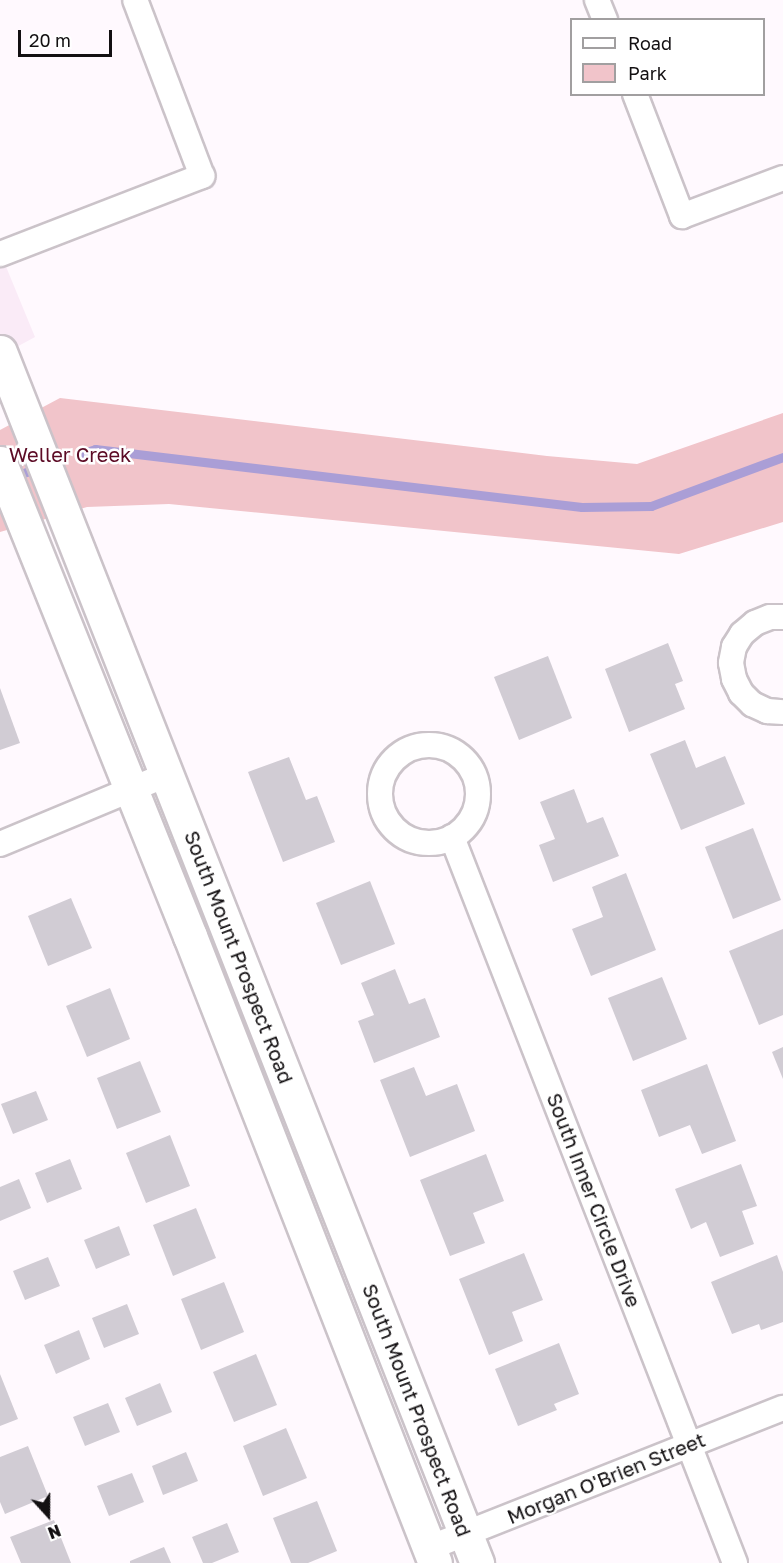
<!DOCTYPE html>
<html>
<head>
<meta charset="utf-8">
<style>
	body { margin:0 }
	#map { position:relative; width:783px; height:1563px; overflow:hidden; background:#fff9fe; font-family:"Golos Text",sans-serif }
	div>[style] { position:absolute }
	.built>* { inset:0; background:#faebf7 }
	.green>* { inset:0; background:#f1c4ca }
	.stream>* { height:9px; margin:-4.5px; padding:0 4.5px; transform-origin:4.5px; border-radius:4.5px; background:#aa9ed6 }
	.building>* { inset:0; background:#d1ccd4 }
	.roads { filter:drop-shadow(2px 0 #cbc3c9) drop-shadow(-2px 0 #cbc3c9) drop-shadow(0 2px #cbc3c9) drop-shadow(0 -2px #cbc3c9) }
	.street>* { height:24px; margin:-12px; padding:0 12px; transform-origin:12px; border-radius:12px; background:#fff }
	.street>.ring { margin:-12px; padding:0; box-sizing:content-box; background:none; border:24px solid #fff; border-radius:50% }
	.secondary>* { height:33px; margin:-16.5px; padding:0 16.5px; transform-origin:16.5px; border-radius:16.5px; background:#fff }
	span { translate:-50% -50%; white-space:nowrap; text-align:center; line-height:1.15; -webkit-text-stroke:5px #fff; paint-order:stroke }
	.park-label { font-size:20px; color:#5c0b25 }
	.street-label { font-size:20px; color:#131012 }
	.legend { position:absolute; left:570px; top:18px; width:195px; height:78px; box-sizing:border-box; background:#fff; border:2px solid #a19fa0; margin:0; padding:8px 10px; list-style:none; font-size:18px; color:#131012 }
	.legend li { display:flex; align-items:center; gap:12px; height:30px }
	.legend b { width:30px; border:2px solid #a19fa0 }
	.north { position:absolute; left:18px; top:1485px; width:60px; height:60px; -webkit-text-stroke:4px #fff; paint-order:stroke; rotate:159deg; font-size:16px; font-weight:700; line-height:24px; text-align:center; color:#131012 }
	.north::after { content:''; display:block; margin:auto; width:21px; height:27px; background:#131012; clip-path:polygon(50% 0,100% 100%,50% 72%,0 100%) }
	.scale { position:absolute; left:18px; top:30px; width:94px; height:27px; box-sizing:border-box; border:3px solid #131012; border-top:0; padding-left:8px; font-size:18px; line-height:21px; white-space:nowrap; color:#131012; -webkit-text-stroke:4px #fff; paint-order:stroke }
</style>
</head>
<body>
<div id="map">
	<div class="built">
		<div style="clip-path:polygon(0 252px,35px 337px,0 356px)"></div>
	</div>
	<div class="green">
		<div style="clip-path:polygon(60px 398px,547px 456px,637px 464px,783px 413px,783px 522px,679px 554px,169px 504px,87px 507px,0 532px,0 430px)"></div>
	</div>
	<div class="stream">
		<div style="left:83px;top:453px;width:13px;rotate:-18deg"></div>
		<div style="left:95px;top:449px;width:490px;rotate:6.8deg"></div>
		<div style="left:582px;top:507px;width:69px;rotate:-0.8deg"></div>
		<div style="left:651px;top:506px;width:141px;rotate:-20.4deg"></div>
		<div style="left:11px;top:477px;width:32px;rotate:-18deg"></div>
	</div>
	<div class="building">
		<div style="clip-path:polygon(668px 643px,683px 681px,675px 684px,685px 709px,629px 732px,605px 669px)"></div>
		<div style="clip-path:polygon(548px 656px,572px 718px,519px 740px,494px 677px)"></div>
		<div style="clip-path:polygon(0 688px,20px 743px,0 750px)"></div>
		<div style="clip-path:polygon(685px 740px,696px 768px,725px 756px,745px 804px,681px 830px,650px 754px)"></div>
		<div style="clip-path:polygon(289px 757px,306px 800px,317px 796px,335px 842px,283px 862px,248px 772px)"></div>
		<div style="clip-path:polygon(574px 789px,587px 823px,603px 817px,619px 856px,553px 882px,539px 845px,555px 839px,540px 802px)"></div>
		<div style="clip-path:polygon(753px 828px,781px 900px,733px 919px,705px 847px)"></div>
		<div style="clip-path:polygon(626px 873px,656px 950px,591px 976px,572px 929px,603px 917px,592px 887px)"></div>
		<div style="clip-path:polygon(370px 881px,395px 944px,341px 965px,316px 903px)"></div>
		<div style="clip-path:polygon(71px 898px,92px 948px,48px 966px,28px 916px)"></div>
		<div style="clip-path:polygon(783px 929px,783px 1015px,759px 1025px,729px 951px)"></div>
		<div style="clip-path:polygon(395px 969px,409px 1004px,425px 998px,440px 1037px,374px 1063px,358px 1021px,374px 1015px,361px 983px)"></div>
		<div style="clip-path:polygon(662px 977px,687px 1039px,633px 1061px,608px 998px)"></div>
		<div style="clip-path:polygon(110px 988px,130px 1039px,87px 1057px,66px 1006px)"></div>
		<div style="clip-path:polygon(783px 1047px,783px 1079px,772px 1052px)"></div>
		<div style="clip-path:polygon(140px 1061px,161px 1112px,117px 1129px,97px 1078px)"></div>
		<div style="clip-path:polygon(707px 1064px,736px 1141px,702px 1154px,690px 1125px,659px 1137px,641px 1090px)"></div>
		<div style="clip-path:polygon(414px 1067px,426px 1096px,457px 1084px,475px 1131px,410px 1157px,380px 1080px)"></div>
		<div style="clip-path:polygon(36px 1091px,48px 1120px,13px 1134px,1px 1104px)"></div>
		<div style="clip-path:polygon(170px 1135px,190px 1186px,146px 1203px,126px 1153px)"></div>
		<div style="clip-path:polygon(486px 1154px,504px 1201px,473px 1213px,485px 1243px,450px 1256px,420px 1180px)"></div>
		<div style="clip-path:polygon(70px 1159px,82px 1189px,47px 1203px,35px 1173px)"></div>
		<div style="clip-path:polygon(741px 1164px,757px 1206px,742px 1211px,754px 1244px,720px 1257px,706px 1222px,691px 1229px,675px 1189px)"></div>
		<div style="clip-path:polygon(19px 1179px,31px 1208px,0 1221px,0 1187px)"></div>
		<div style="clip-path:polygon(196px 1208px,216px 1258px,173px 1276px,153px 1225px)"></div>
		<div style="clip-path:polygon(119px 1226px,130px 1255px,96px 1269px,84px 1240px)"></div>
		<div style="clip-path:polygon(524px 1253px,543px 1300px,512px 1312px,523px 1341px,489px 1355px,459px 1279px)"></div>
		<div style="clip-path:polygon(777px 1255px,783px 1272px,783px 1322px,761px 1330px,759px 1324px,732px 1334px,711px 1282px)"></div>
		<div style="clip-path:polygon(48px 1257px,60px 1286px,25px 1300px,13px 1271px)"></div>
		<div style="clip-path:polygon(224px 1282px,244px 1332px,201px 1350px,181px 1299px)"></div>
		<div style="clip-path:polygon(127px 1304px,139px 1334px,104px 1348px,92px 1318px)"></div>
		<div style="clip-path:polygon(79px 1330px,90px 1359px,56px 1374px,44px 1345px)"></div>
		<div style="clip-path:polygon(559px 1343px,579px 1394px,554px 1404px,557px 1410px,518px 1426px,495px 1369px)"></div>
		<div style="clip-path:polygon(256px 1354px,277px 1405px,234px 1422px,213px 1372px)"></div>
		<div style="clip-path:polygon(0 1374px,18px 1419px,0 1426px)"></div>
		<div style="clip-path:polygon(160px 1383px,172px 1412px,137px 1426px,125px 1398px)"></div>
		<div style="clip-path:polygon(108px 1403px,120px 1432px,85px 1446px,73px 1417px)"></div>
		<div style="clip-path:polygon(286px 1428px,307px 1478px,263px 1496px,243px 1446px)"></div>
		<div style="clip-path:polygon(28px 1446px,48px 1496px,5px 1514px,0 1502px,0 1457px)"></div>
		<div style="clip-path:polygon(186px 1452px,198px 1481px,163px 1495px,152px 1466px)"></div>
		<div style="clip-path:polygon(132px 1473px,144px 1502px,109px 1516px,97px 1486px)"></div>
		<div style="clip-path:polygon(317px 1501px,337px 1551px,308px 1563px,291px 1563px,273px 1518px)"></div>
		<div style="clip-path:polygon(54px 1520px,71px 1563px,21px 1563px,10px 1537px)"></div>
		<div style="clip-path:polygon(227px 1523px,239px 1552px,212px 1563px,203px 1563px,192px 1537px)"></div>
		<div style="clip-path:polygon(164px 1547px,171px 1563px,130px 1563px,130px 1561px)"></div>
	</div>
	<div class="roads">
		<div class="street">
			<div style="left:597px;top:0;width:22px;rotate:68deg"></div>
			<div style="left:635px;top:94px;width:131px;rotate:68.9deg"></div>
			<div style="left:682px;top:216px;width:108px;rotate:-20.6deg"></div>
			<div style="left:0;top:254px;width:217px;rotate:-21.1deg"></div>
			<div style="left:202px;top:176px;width:188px;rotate:-110.8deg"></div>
			<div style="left:783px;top:617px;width:13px;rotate:180deg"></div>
			<div style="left:770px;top:617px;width:16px;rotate:158deg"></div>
			<div style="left:755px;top:623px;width:17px;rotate:140deg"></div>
			<div style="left:742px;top:634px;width:15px;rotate:122deg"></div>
			<div style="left:734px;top:647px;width:16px;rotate:101deg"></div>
			<div style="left:731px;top:663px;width:16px;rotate:79deg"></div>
			<div style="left:734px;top:679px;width:16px;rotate:63deg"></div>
			<div style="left:741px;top:693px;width:16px;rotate:45deg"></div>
			<div style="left:752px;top:704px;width:17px;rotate:25deg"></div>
			<div style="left:767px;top:711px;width:16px;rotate:4deg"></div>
			<div class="ring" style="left:380px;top:745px;width:74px;height:74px"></div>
			<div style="left:452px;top:837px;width:779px;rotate:68.7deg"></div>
			<div style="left:0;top:844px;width:182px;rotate:-22.6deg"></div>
			<div style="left:429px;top:1548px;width:381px;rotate:-21.6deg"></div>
		</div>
		<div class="secondary">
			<div style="left:0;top:352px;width:1302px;rotate:68.5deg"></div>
			<div style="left:0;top:463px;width:510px;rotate:68.12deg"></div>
			<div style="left:190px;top:936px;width:673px;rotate:68.66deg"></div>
		</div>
	</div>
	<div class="park-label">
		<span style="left:70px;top:454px">Weller Creek</span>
	</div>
	<div class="street-label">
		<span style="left:239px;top:957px;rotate:69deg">South Mount Prospect Road</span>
		<span style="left:594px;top:1200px;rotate:69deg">South Inner Circle Drive</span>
		<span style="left:417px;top:1410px;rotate:69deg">South Mount Prospect Road</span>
		<span style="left:606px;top:1478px;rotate:-22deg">Morgan O'Brien Street</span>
	</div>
	<ul class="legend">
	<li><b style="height:8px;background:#fff"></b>Road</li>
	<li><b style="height:16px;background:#f1c4ca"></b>Park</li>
	</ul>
	<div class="north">N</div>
	<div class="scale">20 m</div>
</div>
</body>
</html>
